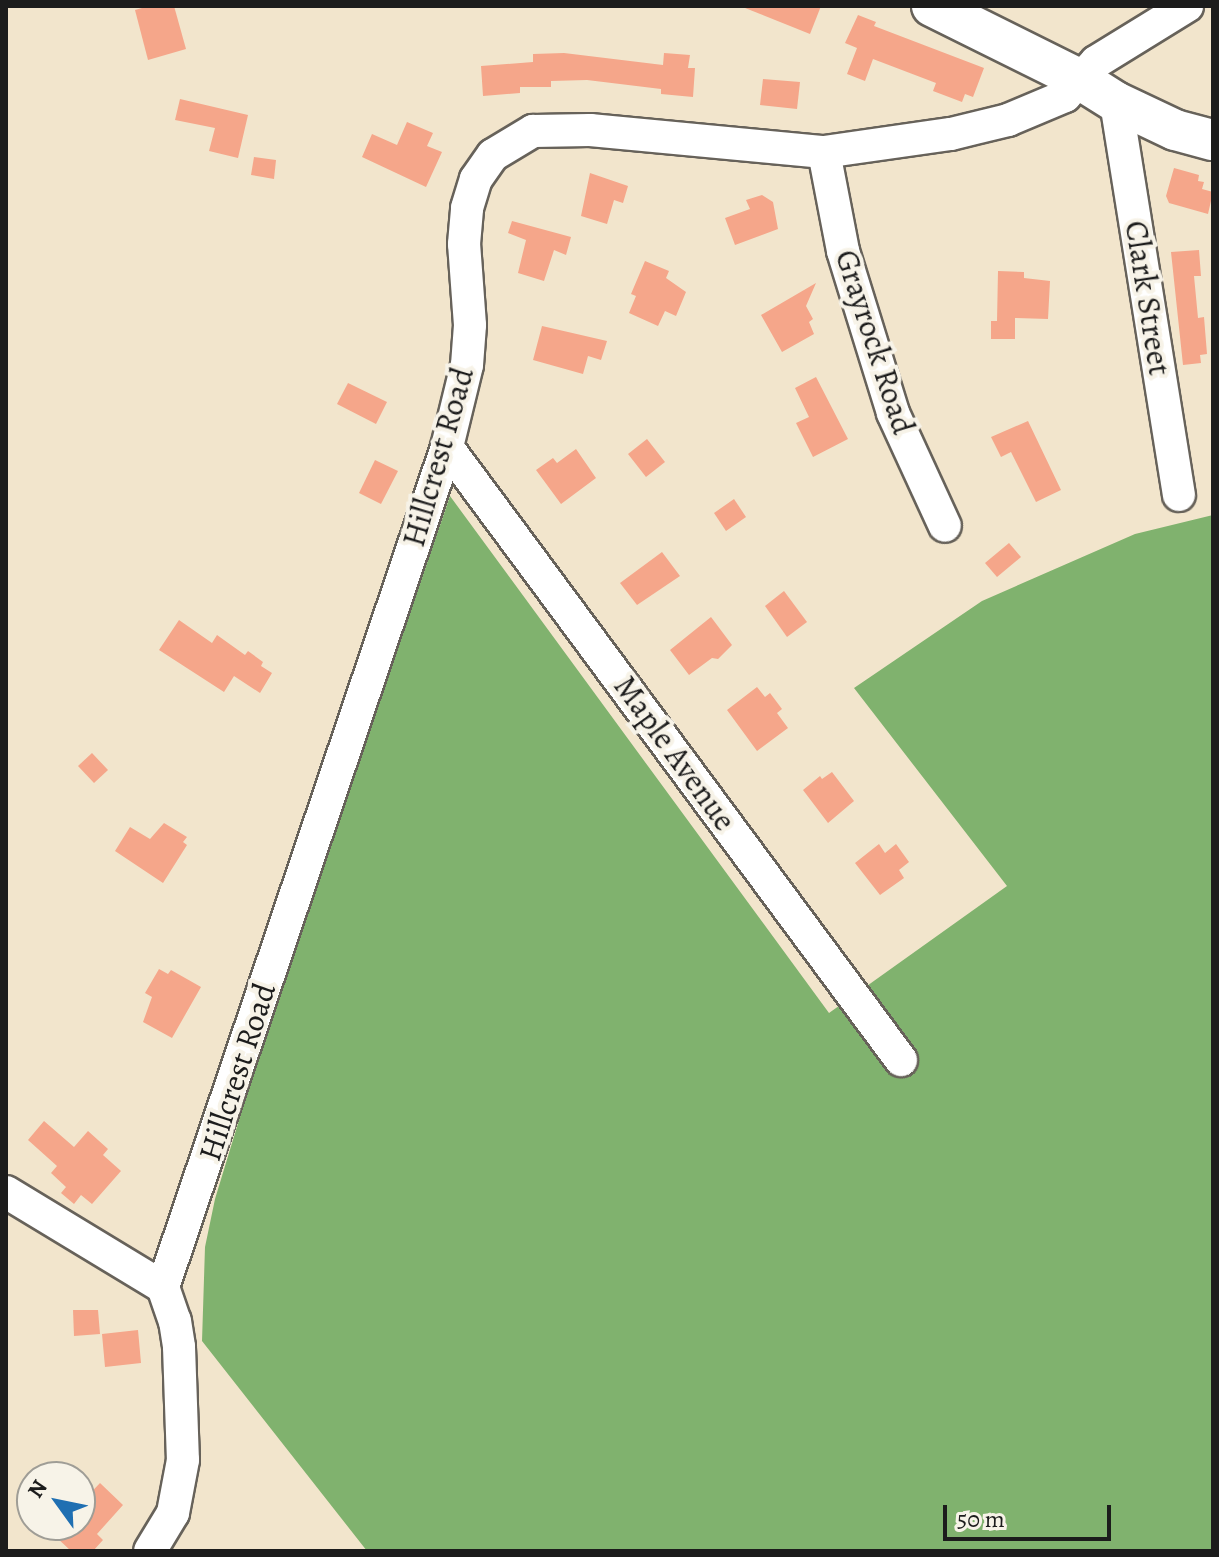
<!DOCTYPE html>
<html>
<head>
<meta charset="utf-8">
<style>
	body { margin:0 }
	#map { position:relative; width:1219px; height:1557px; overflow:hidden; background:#f2e5cc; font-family:Alegreya,serif }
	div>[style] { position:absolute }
	.forest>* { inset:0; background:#80b26e }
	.building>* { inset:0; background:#f5a68a }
	.roads { filter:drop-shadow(2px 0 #67625a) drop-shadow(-2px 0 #67625a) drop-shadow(0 2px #67625a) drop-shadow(0 -2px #67625a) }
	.minor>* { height:32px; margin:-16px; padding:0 16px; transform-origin:16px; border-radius:16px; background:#fff }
	.major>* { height:40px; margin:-20px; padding:0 20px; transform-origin:20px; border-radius:20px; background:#fff }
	span { translate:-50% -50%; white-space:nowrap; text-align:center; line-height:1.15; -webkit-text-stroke:8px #f7f3e8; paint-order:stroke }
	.street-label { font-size:32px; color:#1c1c1c }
	.frame { position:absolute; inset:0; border:8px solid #1c1c1c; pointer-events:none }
	.north { position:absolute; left:16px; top:1461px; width:80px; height:80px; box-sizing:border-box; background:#f7f3e8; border:2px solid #9f9d96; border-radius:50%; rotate:303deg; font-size:22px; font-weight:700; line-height:32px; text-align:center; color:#1c1c1c }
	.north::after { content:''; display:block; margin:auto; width:28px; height:36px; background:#1f6fb2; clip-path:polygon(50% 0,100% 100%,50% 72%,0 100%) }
	.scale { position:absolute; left:943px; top:1505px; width:168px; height:36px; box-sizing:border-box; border:4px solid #1c1c1c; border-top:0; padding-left:10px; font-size:24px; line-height:28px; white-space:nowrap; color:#1c1c1c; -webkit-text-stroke:6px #f7f3e8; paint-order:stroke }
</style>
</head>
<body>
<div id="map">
	<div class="forest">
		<div style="clip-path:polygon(450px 496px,829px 1013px,1007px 886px,854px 688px,982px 601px,1135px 534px,1213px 515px,1213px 1551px,367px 1551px,202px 1341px,205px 1247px,215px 1199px,259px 1054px)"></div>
	</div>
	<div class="building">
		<div style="clip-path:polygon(149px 6px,174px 6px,186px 49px,148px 60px,135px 10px)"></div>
		<div style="clip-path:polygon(740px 6px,821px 6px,810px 34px)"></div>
		<div style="clip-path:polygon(858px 15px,876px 22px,874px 26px,984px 68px,973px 97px,965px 94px,962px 102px,933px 91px,936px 83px,873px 59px,865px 81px,847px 74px,857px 48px,845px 43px)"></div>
		<div style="clip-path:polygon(564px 53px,663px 65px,664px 53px,690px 55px,688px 68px,695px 68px,693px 97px,661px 94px,661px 89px,587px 80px,551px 81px,551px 87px,520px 87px,520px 93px,483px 96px,481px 66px,533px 62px,533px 54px)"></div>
		<div style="clip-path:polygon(763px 79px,800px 82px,797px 109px,760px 105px)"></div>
		<div style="clip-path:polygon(180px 99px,248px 115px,238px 158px,209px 151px,215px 128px,175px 120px)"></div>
		<div style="clip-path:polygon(407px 122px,433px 133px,427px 146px,442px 152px,426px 187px,362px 157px,372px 134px,397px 145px)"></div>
		<div style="clip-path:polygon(254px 157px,276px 160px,274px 179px,251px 175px)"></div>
		<div style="clip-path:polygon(1174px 168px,1199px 175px,1198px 181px,1204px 182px,1202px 189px,1213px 192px,1208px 214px,1169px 203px,1166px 196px)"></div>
		<div style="clip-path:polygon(590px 173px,628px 186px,623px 203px,614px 200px,607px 224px,581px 216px)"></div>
		<div style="clip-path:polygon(762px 195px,773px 202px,778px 229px,735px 245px,725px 218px,750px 209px,746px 200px)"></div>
		<div style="clip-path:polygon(512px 221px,571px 237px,566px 255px,554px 250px,544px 281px,518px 273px,526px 240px,508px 233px)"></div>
		<div style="clip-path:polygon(1199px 250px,1201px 276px,1194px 276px,1198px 318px,1204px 317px,1207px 354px,1200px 355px,1201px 363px,1183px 365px,1171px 252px)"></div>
		<div style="clip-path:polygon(645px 261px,669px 271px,666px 278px,686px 292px,676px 316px,665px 311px,658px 326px,629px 313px,636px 296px,631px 294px)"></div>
		<div style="clip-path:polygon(998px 271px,1024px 272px,1024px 278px,1050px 281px,1048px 319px,1015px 318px,1015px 339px,991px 339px,991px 321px,997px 321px)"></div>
		<div style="clip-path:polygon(816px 283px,806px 306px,813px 319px,809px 322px,814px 334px,782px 352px,761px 315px)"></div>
		<div style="clip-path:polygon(542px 326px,607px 341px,601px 360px,588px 356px,583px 374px,533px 360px)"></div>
		<div style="clip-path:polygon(816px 377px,848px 439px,813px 457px,796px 423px,809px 417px,795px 388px)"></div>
		<div style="clip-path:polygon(348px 383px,387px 402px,376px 424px,337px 404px)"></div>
		<div style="clip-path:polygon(1028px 421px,1061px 490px,1036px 502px,1011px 452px,1001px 457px,991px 437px)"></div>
		<div style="clip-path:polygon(647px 439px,665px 462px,646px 477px,628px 454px)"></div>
		<div style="clip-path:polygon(576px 449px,596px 478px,561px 504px,536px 470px,553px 458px,557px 463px)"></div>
		<div style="clip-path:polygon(375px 460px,398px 471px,381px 504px,359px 493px)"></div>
		<div style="clip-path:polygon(734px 499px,746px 517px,726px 531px,714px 513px)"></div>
		<div style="clip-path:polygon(1009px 543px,1021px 557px,997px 577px,985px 563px)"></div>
		<div style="clip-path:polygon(662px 552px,680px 576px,637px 605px,620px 583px)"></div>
		<div style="clip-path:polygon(784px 591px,807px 622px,787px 637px,765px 606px)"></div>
		<div style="clip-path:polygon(711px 617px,732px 645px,718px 659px,712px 658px,689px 675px,670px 650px)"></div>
		<div style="clip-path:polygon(179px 620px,212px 643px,217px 635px,245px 655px,248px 651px,263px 662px,261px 666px,272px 673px,260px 693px,234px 676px,224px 692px,159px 650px)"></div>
		<div style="clip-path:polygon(757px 687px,765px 697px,770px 693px,782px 709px,777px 713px,788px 728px,757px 751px,727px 710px)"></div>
		<div style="clip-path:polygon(92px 753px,108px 770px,94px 783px,78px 766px)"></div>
		<div style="clip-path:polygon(832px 772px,854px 801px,828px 823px,803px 790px,820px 776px,822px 779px)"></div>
		<div style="clip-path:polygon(164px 823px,187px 837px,183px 842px,187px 845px,163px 883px,115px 851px,130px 827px,150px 839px)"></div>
		<div style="clip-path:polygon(879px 844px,885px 853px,896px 844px,909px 862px,899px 870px,904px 878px,880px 895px,855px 863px)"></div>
		<div style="clip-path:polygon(159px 969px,168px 974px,171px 970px,201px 987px,172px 1038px,143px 1022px,152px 997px,145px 993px)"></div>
		<div style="clip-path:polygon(44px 1121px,74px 1147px,88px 1131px,108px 1149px,103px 1155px,121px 1171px,92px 1204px,81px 1195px,74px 1204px,61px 1193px,66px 1187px,51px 1173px,57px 1166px,28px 1140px)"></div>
		<div style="clip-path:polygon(73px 1310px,98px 1310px,100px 1334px,74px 1336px)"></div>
		<div style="clip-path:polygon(138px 1330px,141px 1363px,105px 1367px,102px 1334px)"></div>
		<div style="clip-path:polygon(100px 1483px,123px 1505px,97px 1534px,103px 1540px,93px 1551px,71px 1551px,55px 1536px,66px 1525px,80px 1525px,80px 1504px)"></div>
	</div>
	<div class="roads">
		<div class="minor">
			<div style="left:1116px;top:102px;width:398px;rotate:80.9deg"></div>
			<div style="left:824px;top:152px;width:101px;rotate:79.1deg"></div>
			<div style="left:843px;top:251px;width:170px;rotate:72.8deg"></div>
			<div style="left:893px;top:413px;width:124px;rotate:65.3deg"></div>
			<div style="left:447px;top:447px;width:763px;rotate:53.48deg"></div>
			<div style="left:6px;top:1192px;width:184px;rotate:31.2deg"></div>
			<div style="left:163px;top:1287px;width:36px;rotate:71deg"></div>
			<div style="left:175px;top:1321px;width:26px;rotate:81deg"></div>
			<div style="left:179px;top:1347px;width:113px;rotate:88deg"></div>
			<div style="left:183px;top:1460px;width:54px;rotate:100.7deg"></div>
			<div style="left:173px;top:1513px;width:44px;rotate:121.2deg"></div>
			<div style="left:163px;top:1287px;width:887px;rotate:-71.32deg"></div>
			<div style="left:447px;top:447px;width:84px;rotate:-76.3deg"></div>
			<div style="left:467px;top:365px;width:40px;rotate:-85.7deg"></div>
			<div style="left:470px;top:325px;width:81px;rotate:-94.2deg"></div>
			<div style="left:464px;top:244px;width:36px;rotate:-85deg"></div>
			<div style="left:467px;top:208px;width:30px;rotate:-73deg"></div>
			<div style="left:476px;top:179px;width:29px;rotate:-55deg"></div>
			<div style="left:493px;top:155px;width:47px;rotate:-31deg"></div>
			<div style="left:533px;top:131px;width:57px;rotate:-1deg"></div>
			<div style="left:590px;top:130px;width:235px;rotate:5.4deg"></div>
			<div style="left:824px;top:152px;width:128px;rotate:-8.1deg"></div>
			<div style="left:951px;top:134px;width:59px;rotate:-13.8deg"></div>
			<div style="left:1008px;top:120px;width:62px;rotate:-22.8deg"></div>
			<div style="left:1065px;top:96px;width:46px;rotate:-47.6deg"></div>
			<div style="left:1096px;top:62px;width:107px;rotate:-31.6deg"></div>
		</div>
		<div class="major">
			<div style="left:932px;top:6px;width:166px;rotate:26.4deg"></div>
			<div style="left:1081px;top:80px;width:41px;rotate:32.2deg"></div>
			<div style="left:1116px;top:102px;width:65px;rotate:25.4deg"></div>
			<div style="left:1175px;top:130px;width:39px;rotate:15deg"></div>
		</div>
	</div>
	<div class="street-label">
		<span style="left:1148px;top:298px;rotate:81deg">Clark Street</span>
		<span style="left:875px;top:342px;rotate:72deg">Grayrock Road</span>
		<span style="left:438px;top:457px;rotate:-74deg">Hillcrest Road</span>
		<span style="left:675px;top:753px;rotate:54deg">Maple Avenue</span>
		<span style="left:237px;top:1072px;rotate:-72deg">Hillcrest Road</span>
	</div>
	<div class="frame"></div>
	<div class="north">N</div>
	<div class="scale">50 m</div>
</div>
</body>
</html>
